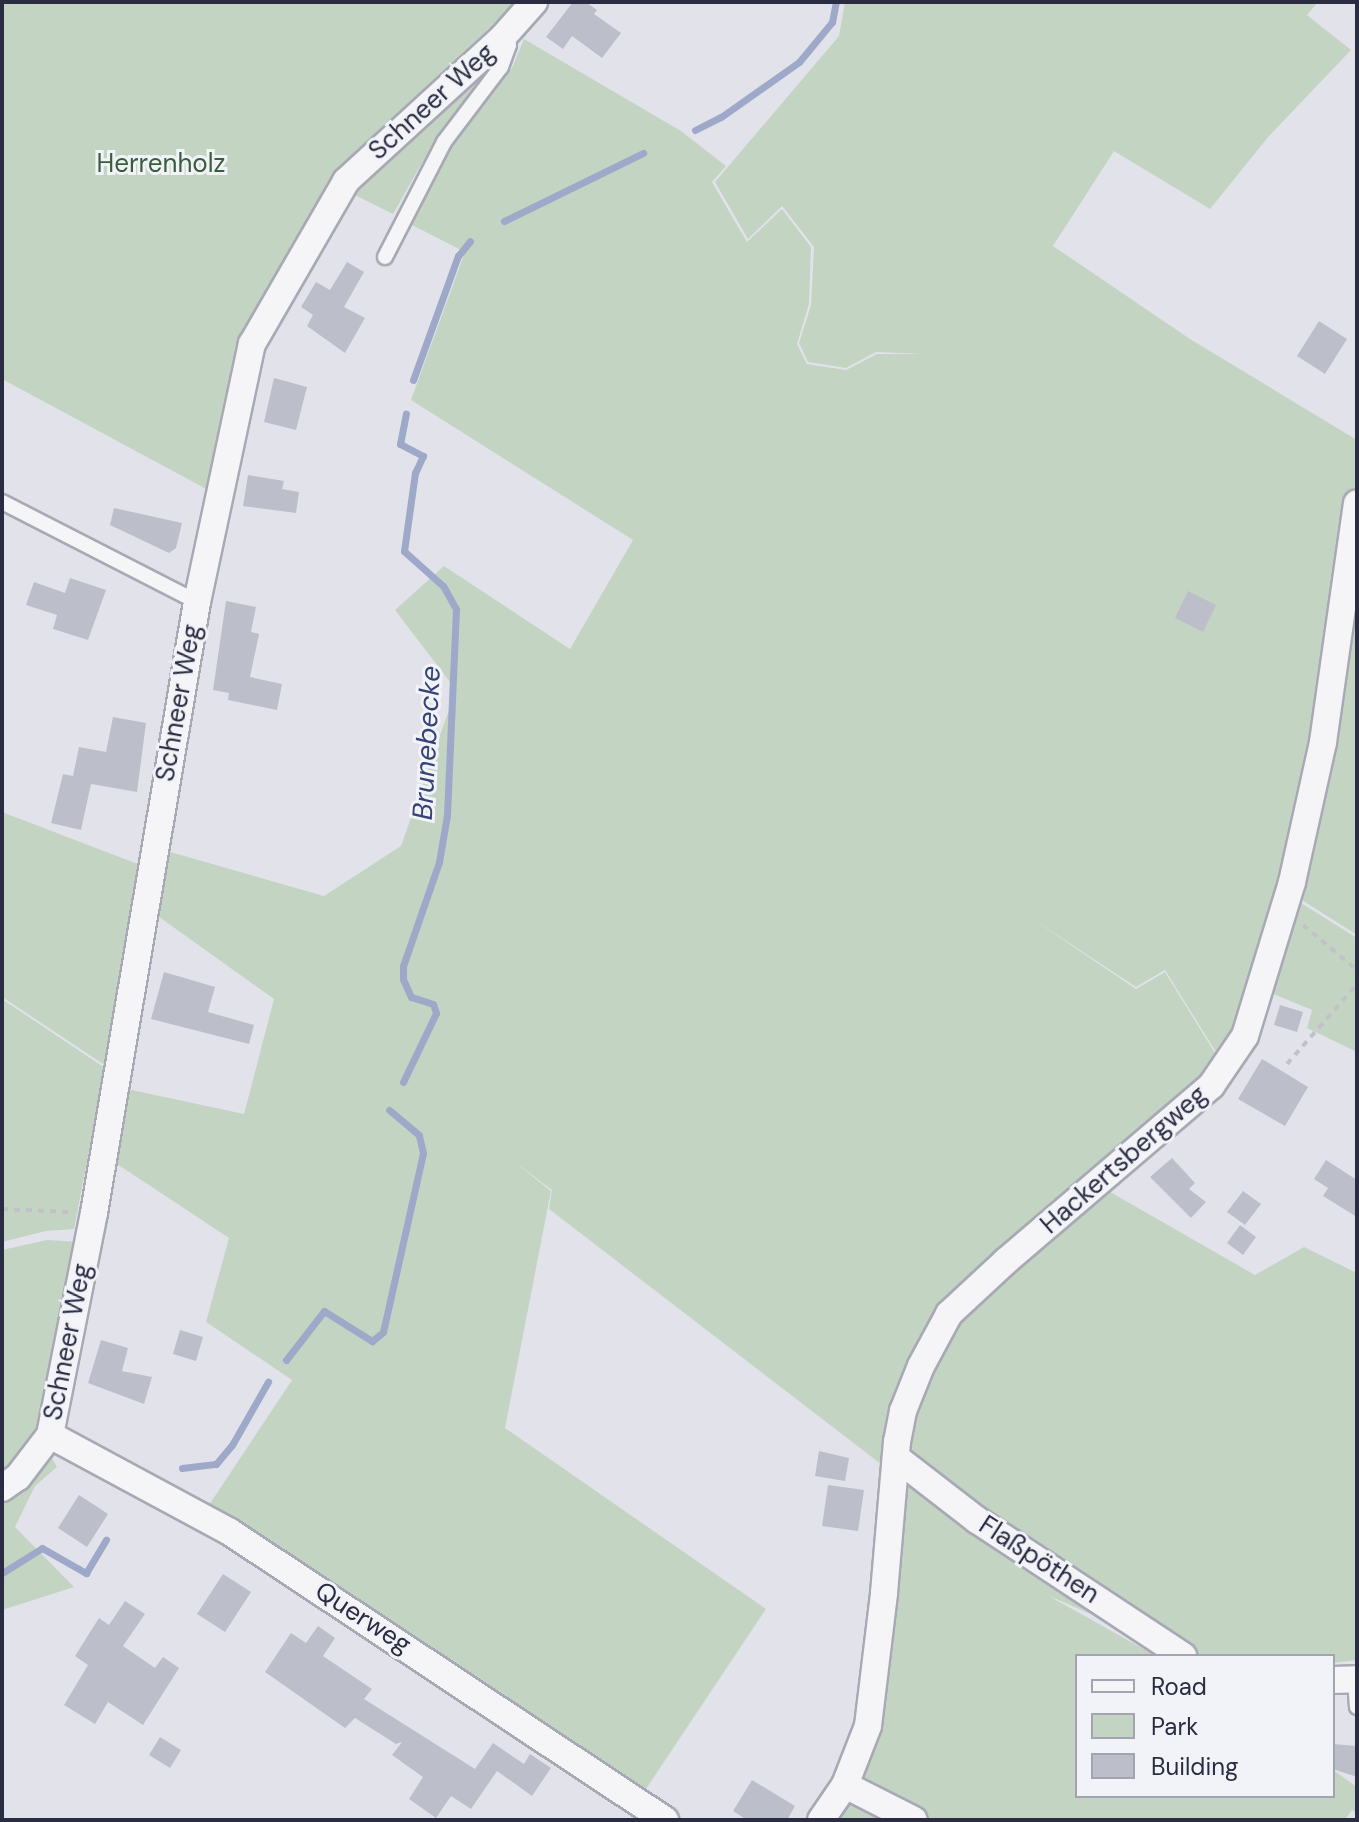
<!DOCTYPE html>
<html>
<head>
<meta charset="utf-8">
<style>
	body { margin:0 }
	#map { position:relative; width:1359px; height:1822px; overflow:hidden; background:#e2e3ea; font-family:"DM Sans",sans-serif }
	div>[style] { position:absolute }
	.green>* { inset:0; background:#c4d4c3 }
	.stream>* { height:7px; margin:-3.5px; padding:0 3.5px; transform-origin:3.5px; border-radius:3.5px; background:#9ea9c9 }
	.building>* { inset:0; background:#bcbeca }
	.path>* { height:4px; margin-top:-2px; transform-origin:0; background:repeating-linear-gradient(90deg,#c0c1c9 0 6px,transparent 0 12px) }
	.roads { filter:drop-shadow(2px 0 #a7a9b4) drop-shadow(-2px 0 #a7a9b4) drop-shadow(0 2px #a7a9b4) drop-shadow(0 -2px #a7a9b4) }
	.lane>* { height:14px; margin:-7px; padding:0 7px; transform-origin:7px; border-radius:7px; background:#f5f5f8 }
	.street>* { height:26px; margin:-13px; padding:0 13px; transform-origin:13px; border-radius:13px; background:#f5f5f8 }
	span { translate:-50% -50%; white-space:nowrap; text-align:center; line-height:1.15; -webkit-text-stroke:6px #f2f3f8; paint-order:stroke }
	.street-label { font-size:26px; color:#2a2d42 }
	.park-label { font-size:26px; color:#385e3a }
	.water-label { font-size:28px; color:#354276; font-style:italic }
	.frame { position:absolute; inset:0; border:4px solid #2a2d42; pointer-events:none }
	.legend { position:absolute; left:1075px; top:1654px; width:260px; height:144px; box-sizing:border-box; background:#f2f3f8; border:2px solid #a2a4af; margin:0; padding:10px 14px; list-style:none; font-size:24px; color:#2a2d42 }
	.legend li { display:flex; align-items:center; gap:16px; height:40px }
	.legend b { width:40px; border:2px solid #a2a4af }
</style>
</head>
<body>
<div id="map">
	<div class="green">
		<div style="clip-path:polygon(2px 2px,517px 2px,393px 117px,339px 176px,243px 337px,210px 491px,2px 379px)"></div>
		<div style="clip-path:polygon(845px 2px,1318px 2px,1307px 15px,1351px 50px,1269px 136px,1210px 209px,1114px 151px,1053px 246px,1190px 339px,1357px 440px,1357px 935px,1283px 888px,1237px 1027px,1219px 1057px,1165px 970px,1136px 987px,1028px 916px,1136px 989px,1165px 972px,1218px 1058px,1203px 1082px,1091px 1181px,1255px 1275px,1304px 1247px,1357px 1273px,1357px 1660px,1333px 1663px,1333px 1656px,1188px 1656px,1049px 1596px,1156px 1656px,1077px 1656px,1077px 1796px,1333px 1796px,1333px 1770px,1357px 1787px,1357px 1813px,1352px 1810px,1345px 1820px,925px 1820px,862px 1780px,877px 1727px,903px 1481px,549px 1209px,552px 1190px,512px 1160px,551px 1191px,505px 1428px,766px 1609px,646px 1789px,207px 1508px,292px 1380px,206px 1322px,229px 1238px,114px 1162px,127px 1089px,244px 1114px,274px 999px,155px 914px,167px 851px,324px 896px,401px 846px,456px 690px,395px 610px,444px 566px,570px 649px,633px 540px,411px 400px,465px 252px,410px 224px,451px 147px,512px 68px,524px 39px,681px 131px,726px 166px,712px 182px,747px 242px,782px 209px,811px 247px,809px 304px,797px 344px,807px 364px,846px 370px,877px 354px,922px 354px,876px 352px,846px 368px,808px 362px,799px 343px,811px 305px,814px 247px,782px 206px,748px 239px,715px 182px,839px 36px)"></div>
		<div style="clip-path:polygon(492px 63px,435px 140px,393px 214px,349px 192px)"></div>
		<div style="clip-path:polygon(2px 812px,143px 866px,106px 1066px,2px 997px)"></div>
		<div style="clip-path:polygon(1296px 900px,1357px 938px,1357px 1052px,1307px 1028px,1312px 1010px,1271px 993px)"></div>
		<div style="clip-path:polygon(2px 999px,105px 1068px,74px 1229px,46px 1231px,2px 1242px)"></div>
		<div style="clip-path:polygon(47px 1240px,79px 1242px,42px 1441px,57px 1467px,35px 1486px,15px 1527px,74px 1587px,2px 1610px,2px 1250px)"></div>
		<div style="clip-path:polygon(850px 1802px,905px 1820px,838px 1820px)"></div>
	</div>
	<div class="stream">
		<div style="left:695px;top:130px;width:29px;rotate:-27deg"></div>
		<div style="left:721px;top:117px;width:95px;rotate:-35.2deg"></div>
		<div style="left:799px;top:62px;width:52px;rotate:-50.5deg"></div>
		<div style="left:832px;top:22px;width:20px;rotate:-79deg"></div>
		<div style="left:504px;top:221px;width:155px;rotate:-26.1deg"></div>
		<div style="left:413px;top:380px;width:132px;rotate:-70.1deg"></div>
		<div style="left:458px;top:256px;width:19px;rotate:-51deg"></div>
		<div style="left:403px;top:1082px;width:76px;rotate:-64.4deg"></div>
		<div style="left:436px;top:1013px;width:9px;rotate:-108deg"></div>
		<div style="left:433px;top:1004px;width:23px;rotate:-162deg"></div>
		<div style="left:411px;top:997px;width:20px;rotate:-114deg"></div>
		<div style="left:403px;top:979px;width:13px;rotate:-90deg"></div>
		<div style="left:403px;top:966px;width:110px;rotate:-70.9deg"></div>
		<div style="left:439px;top:862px;width:48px;rotate:-80.3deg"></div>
		<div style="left:447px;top:815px;width:206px;rotate:-87.5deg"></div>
		<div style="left:456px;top:609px;width:26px;rotate:-119deg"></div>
		<div style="left:443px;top:586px;width:52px;rotate:-138.1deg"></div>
		<div style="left:404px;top:551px;width:79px;rotate:-82deg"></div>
		<div style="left:415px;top:473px;width:19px;rotate:-65deg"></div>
		<div style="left:423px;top:456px;width:26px;rotate:-152deg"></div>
		<div style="left:400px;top:444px;width:31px;rotate:-79deg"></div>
		<div style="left:286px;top:1360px;width:62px;rotate:-52.2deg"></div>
		<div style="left:324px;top:1311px;width:57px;rotate:32deg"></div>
		<div style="left:372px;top:1341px;width:14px;rotate:-39deg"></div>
		<div style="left:383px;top:1332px;width:183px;rotate:-77.4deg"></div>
		<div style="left:423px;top:1153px;width:18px;rotate:-103deg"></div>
		<div style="left:419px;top:1135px;width:39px;rotate:-140deg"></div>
		<div style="left:182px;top:1468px;width:34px;rotate:-7deg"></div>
		<div style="left:216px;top:1464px;width:25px;rotate:-50deg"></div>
		<div style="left:232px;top:1445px;width:73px;rotate:-60.3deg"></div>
		<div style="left:2px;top:1573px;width:47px;rotate:-32deg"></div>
		<div style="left:42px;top:1548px;width:51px;rotate:29.6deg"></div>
		<div style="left:86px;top:1573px;width:39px;rotate:-59deg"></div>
	</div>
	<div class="building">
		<div style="clip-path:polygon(573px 2px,586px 2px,597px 10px,594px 14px,621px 33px,602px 58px,572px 36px,563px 49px,546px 37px)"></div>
		<div style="clip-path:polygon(347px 262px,364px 272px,344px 307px,365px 318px,345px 353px,307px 326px,313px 315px,301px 307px,316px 282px,330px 290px)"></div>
		<div style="clip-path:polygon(1319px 321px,1347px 339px,1325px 374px,1297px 356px)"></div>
		<div style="clip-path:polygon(274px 378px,307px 387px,296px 430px,264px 422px)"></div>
		<div style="clip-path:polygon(248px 475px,284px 481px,282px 489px,299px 492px,296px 513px,243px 506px)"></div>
		<div style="clip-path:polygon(114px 508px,182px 523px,176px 548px,169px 553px,110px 525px)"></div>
		<div style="clip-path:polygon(70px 578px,106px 590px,88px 640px,53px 629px,57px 615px,26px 605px,34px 582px,65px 593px)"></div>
		<div style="clip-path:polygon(1188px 591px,1216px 605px,1203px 632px,1175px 618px)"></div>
		<div style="clip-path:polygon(226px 601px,256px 607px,251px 632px,259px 634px,250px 677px,282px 684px,277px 710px,228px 700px,229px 693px,213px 690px)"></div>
		<div style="clip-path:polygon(113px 717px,146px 723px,137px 792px,91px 784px,81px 830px,51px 823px,63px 774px,73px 776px,79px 747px,106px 752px)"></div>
		<div style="clip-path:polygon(164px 972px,215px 987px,208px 1012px,254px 1025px,249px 1044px,151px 1019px)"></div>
		<div style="clip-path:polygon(1280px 1005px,1303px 1012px,1297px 1032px,1274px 1025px)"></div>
		<div style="clip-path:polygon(1262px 1059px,1308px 1087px,1285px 1126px,1238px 1099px)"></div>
		<div style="clip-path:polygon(1172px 1158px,1195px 1183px,1189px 1189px,1206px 1202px,1191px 1218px,1150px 1177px)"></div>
		<div style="clip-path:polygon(1326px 1160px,1357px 1180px,1357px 1217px,1323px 1196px,1328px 1188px,1314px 1179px)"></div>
		<div style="clip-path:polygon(1243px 1191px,1261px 1204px,1245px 1225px,1227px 1212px)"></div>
		<div style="clip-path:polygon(1240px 1225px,1256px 1237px,1243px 1255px,1227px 1243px)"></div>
		<div style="clip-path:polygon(180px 1330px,203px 1337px,196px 1361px,173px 1354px)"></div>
		<div style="clip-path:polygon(101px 1340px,128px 1348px,122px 1371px,152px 1377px,144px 1404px,88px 1383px)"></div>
		<div style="clip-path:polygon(819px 1451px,849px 1458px,845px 1481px,815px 1476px)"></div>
		<div style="clip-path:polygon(828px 1485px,864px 1490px,858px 1531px,822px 1526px)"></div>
		<div style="clip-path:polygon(79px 1495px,108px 1514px,87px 1547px,58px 1528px)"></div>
		<div style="clip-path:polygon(223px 1574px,251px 1592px,225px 1632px,197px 1614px)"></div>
		<div style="clip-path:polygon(125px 1601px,145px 1614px,123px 1646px,155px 1668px,163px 1657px,179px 1668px,143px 1725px,108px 1702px,95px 1724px,64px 1705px,88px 1665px,75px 1656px,99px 1618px,109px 1625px)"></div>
		<div style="clip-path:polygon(318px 1626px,335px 1638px,323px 1656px,372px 1689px,364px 1699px,475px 1769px,493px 1743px,524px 1764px,530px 1754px,551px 1768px,532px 1796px,497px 1771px,471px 1809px,451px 1796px,436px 1818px,409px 1799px,423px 1777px,392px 1755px,402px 1742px,396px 1744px,355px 1718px,345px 1728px,265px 1672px,291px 1633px,306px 1643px)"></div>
		<div style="clip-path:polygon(160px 1737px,181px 1750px,170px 1768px,149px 1755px)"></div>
		<div style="clip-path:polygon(1333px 1744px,1357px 1746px,1357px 1777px,1333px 1769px)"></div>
		<div style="clip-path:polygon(752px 1780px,795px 1806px,787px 1820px,747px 1820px,733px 1811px)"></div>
	</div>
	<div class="path">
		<div style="left:1303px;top:925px;width:70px;rotate:39.8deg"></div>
		<div style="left:1287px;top:1064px;width:106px;rotate:-48.8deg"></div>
		<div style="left:2px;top:1209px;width:70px;rotate:2.5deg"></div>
	</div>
	<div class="roads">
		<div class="lane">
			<div style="left:385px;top:257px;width:129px;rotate:-62.8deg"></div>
			<div style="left:444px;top:142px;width:94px;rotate:-52.8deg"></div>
			<div style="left:501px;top:67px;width:23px;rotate:-70deg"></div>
			<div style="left:509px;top:45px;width:10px;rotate:-127deg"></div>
			<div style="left:2px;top:502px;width:219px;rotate:27.1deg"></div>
			<div style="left:1355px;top:1679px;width:28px;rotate:86deg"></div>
		</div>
		<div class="street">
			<div style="left:50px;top:1435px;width:204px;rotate:28.3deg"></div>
			<div style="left:230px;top:1532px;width:522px;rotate:33.51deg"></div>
			<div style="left:898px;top:1459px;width:100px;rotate:37.7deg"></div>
			<div style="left:977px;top:1520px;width:247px;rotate:33.4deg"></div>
			<div style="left:2px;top:1488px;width:19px;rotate:-35deg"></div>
			<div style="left:18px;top:1477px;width:53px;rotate:-52.7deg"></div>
			<div style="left:50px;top:1435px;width:226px;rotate:-78.8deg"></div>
			<div style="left:94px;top:1213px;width:620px;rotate:-80.43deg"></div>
			<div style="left:197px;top:602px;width:264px;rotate:-78deg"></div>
			<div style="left:252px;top:344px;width:188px;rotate:-60deg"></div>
			<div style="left:346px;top:181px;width:213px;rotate:-42.5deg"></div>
			<div style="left:503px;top:37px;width:47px;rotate:-48.5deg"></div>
			<div style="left:1333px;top:1680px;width:24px;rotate:-2deg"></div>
			<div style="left:845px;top:1785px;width:77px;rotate:26.9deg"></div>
			<div style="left:821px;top:1820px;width:42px;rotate:-55.6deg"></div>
			<div style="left:845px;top:1785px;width:63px;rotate:-68.7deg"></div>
			<div style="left:868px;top:1726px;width:134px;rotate:-83.1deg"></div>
			<div style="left:884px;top:1593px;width:152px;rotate:-85.1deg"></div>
			<div style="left:897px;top:1442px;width:32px;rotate:-79deg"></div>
			<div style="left:903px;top:1411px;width:48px;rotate:-68.2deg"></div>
			<div style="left:921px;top:1366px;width:59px;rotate:-61.7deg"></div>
			<div style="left:949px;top:1314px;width:78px;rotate:-42.9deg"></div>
			<div style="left:1006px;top:1261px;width:270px;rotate:-40.5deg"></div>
			<div style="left:1211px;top:1086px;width:60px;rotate:-55.8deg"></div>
			<div style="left:1245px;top:1036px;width:161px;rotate:-73deg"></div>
			<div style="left:1292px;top:882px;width:143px;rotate:-77.5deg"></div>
			<div style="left:1323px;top:742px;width:241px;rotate:-81.9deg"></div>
		</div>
	</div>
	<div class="street-label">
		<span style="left:432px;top:102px;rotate:-42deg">Schneer Weg</span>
		<span style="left:179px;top:703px;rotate:-80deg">Schneer Weg</span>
		<span style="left:1124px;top:1160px;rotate:-41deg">Hackertsbergweg</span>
		<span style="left:68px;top:1342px;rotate:-79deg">Schneer Weg</span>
		<span style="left:1039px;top:1560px;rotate:33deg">Flaßpöthen</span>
		<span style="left:363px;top:1618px;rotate:33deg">Querweg</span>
	</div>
	<div class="park-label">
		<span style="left:161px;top:164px">Herrenholz</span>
	</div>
	<div class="water-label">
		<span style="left:427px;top:743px;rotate:-87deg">Brunebecke</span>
	</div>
	<div class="frame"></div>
	<ul class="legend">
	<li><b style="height:10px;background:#f5f5f8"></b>Road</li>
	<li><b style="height:22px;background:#c4d4c3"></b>Park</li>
	<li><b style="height:22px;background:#bcbeca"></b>Building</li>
	</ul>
</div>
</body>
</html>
